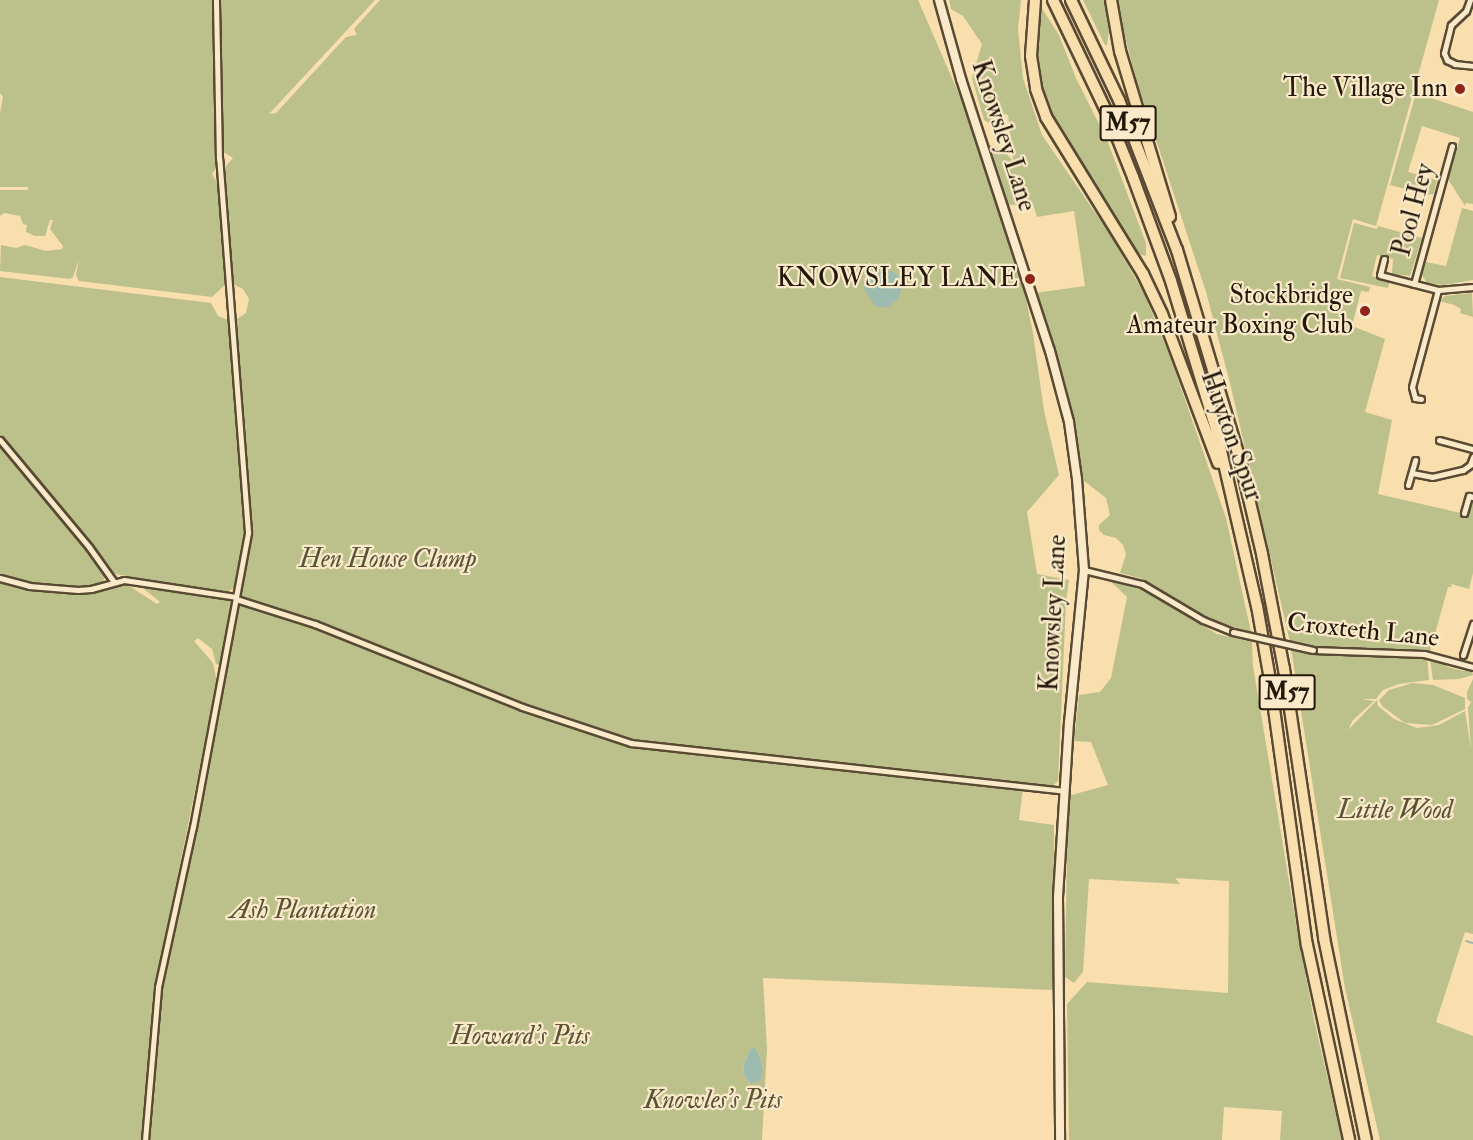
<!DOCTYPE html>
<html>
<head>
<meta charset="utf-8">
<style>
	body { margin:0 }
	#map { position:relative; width:1473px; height:1140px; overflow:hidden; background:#f9deae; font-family:"IM FELL Double Pica",serif }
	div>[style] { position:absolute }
	.green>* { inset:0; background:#bcc18b }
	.water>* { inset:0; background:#9ebbb0 }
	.stream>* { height:2px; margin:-1px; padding:0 1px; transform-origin:1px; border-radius:1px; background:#9ebbb0 }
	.roads { filter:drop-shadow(2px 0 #584a33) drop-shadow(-2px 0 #584a33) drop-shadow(0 2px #584a33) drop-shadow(0 -2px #584a33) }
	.street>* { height:5px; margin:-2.5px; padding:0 2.5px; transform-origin:2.5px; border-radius:2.5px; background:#fbeaca }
	.secondary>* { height:8px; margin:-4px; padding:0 4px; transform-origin:4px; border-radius:4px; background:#fbeaca }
	.highway>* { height:10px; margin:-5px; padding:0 5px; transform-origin:5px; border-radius:5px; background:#f9deae }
	.bridges { filter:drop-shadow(2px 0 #584a33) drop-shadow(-2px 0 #584a33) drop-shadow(0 2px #584a33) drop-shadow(0 -2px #584a33) }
	.street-bridge>* { height:5px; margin:-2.5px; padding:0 2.5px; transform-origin:2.5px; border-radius:2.5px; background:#fbeaca }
	.dots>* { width:16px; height:16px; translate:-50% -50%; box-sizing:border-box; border:3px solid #fbeaca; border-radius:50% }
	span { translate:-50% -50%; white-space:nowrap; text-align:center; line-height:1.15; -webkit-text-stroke:4.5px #fbeaca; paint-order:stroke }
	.shield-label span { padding:2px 4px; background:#fbeaca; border:2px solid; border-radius:4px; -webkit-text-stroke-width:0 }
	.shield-label { font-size:24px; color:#23180a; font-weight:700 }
	.poi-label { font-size:26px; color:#23180a }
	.right { translate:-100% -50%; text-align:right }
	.street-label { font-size:26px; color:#23180a }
	.park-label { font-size:26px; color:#595337; font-style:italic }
</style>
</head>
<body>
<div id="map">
	<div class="green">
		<div style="clip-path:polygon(evenodd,0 0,213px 0,216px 94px,220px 96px,218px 0,375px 0,269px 114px,276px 113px,346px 37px,357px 35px,354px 29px,380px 0,918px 0,972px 124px,1024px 290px,1033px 333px,1044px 411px,1059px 475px,1027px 512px,1037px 574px,1069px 580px,1066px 602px,1058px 781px,1050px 788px,795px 760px,788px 763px,1023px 789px,1019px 820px,1054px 825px,1053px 990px,763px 978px,767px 1049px,762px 1140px,147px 1140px,160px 992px,186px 870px,190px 827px,196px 821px,229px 647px,225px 646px,222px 666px,216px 664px,212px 649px,198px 638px,194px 641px,213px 663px,217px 682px,155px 987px,142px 1140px,0 1140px,0 584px,10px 582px,10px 578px,0 574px,0 277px,211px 303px,218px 316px,230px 321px,246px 542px,249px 545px,250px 533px,234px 321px,246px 313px,249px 299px,243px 289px,231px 283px,223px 176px,226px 166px,233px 158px,223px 152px,221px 139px,218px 144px,217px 167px,212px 174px,219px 186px,227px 283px,212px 297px,79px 281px,76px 275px,79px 259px,73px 277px,70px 279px,0 271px,1px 245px,16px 248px,25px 245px,46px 251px,62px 249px,63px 246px,50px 229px,53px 220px,50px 220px,45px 236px,35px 236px,26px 232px,27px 225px,23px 224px,20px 216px,4px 213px,0 216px,0 190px,28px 190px,28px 187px,0 187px,0 113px,3px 97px,0 93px,0 0,87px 543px,115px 574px,204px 589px,206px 594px,188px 591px,182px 586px,176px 589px,139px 585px,160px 602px,157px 604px,126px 584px,106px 587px,103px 584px,105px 572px,85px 545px,87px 543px,0 0,244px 571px,240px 595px,243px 599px,323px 625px,534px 709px,532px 712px,310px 624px,244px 604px,238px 605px,236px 612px,233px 611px,234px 601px,233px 598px,227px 597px,227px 592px,235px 587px,237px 572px,244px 571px,0 0,755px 1047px,761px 1059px,763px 1070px,761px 1079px,751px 1084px,743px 1074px,744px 1064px,750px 1049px,755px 1047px)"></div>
		<div style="clip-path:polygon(949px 0,1021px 0,1018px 29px,1023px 78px,1042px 135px,1109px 233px,1144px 293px,1171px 359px,1226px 518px,1251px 632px,1214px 621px,1140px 578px,1120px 573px,1126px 554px,1123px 545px,1116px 538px,1104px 535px,1099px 530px,1099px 525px,1110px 515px,1106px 498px,1083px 480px,1077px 442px,1059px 369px,1035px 293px,1085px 286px,1074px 211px,1037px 217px,1033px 204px,1008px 205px,990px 145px,1004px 151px,1013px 161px,1008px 115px,1000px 113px,991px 124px,984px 120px,972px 78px,982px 44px,963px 16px,951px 9px)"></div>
		<div style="clip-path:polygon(1083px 0,1106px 0,1109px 31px,1107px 45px,1105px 45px)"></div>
		<div style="clip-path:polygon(1118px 0,1439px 0,1376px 226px,1353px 219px,1337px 279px,1370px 287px,1369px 292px,1361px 291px,1352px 326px,1385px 339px,1365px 412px,1392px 420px,1378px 494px,1465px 514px,1468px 506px,1473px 503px,1473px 573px,1469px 589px,1451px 584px,1452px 587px,1448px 587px,1430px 652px,1314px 646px,1290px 642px,1230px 383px,1206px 292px,1137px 82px,1122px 26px)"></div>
		<div style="clip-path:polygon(1039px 4px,1059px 35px,1076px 78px,1107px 140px,1146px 243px,1146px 256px,1138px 254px,1082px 167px,1050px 108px,1037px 68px,1036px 45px)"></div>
		<div style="clip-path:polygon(1416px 93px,1473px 112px,1473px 204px,1466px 203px,1465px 206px,1448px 179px,1460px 138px,1422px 126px,1408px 172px,1437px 180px,1434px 194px,1427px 195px,1390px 185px)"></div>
		<div style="clip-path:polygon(1462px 208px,1473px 211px,1473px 280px,1444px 285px,1427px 283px,1422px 275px,1426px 262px,1446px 266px)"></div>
		<div style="clip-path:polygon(1354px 223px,1377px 229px,1378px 226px,1422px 238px,1410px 276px,1392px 274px,1393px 259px,1377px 255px,1372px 276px,1390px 281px,1388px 288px,1340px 278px)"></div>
		<div style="clip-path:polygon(1472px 293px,1473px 317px,1460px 313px,1461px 309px,1454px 305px,1440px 301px,1445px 296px)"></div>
		<div style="clip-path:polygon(1109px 580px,1148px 592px,1217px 634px,1252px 642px,1253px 666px,1296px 923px,1314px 1020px,1342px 1140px,1280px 1140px,1282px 1111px,1224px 1107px,1222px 1140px,1069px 1140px,1067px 1004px,1087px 982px,1228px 993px,1229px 881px,1175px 878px,1180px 884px,1089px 879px,1083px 972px,1074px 983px,1065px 977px,1068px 796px,1108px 785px,1091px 742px,1074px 741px,1079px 695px,1100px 692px,1111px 678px,1127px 597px)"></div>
		<div style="clip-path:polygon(1291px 648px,1317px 653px,1427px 657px,1429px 680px,1399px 684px,1383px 690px,1376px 699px,1361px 699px,1374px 701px,1353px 720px,1348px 730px,1377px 700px,1378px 706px,1394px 719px,1417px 728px,1439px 725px,1465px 711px,1471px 749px,1468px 708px,1471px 702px,1467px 699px,1467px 692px,1473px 679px,1473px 934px,1465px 932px,1436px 1022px,1473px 1036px,1473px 1140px,1380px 1140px,1345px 988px)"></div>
		<div style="clip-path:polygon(1430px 659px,1444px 661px,1447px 667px,1464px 671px,1471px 669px,1473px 675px,1459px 679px,1433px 680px)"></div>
		<div style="clip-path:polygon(1413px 683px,1433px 685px,1465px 698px,1465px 709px,1432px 725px,1405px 723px,1382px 706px,1379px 700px,1389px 690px)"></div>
	</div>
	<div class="water">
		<div style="clip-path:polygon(874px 268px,893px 272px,900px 277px,903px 283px,899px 298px,886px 308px,875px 306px,864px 289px,866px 278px)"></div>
		<div style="clip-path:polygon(755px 1047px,761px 1059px,763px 1070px,761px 1080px,751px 1084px,743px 1074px,744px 1064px,750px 1049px)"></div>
	</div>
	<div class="stream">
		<div style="left:1466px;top:941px;width:7px;rotate:16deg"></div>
	</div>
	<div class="roads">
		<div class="street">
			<div style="left:1470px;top:0;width:12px;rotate:110deg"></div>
			<div style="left:1466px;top:11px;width:21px;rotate:137deg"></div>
			<div style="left:1451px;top:25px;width:29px;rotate:104deg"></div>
			<div style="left:1444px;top:53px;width:8px;rotate:67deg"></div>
			<div style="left:1447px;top:60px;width:9px;rotate:27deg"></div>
			<div style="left:1455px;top:64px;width:18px;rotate:6deg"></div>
			<div style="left:1384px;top:259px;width:16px;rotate:104deg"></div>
			<div style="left:1380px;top:275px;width:60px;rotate:14.5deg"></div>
			<div style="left:1438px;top:290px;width:35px;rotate:-5deg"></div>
			<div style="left:1414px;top:284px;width:143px;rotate:-74.6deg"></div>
			<div style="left:1421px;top:399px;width:6px;rotate:-171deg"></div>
			<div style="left:1415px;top:398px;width:11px;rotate:-105deg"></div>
			<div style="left:1412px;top:387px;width:100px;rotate:-75deg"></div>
			<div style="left:0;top:440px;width:139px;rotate:50.2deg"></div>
			<div style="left:89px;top:547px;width:43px;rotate:54.5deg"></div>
			<div style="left:1439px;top:440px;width:35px;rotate:15deg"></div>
			<div style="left:1412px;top:473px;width:20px;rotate:11deg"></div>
			<div style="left:1432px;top:477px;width:32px;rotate:-13deg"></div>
			<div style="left:1463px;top:470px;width:9px;rotate:-36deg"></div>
			<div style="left:1470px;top:465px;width:9px;rotate:-69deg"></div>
			<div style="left:1408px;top:485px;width:26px;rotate:-74deg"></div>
			<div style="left:1464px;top:513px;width:18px;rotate:-74deg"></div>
			<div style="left:1469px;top:496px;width:4px;rotate:14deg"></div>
			<div style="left:1084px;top:570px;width:60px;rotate:13.6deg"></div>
			<div style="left:1142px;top:584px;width:71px;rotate:30.5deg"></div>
			<div style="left:1203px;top:620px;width:32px;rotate:22deg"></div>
			<div style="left:0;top:578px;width:30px;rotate:15deg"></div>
			<div style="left:29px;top:586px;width:49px;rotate:4.7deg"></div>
			<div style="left:78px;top:590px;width:13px;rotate:-4deg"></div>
			<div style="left:91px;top:589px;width:34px;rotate:-15deg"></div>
			<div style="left:124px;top:580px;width:113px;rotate:8.6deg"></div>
			<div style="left:236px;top:599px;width:83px;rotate:17.6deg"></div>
			<div style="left:315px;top:624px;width:223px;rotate:21.8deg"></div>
			<div style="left:522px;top:707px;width:115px;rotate:18.3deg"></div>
			<div style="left:631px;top:743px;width:436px;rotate:6.3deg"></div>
			<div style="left:1313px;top:650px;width:111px;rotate:2.1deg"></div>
			<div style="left:1424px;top:654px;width:51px;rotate:14.9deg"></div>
			<div style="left:1463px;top:655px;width:33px;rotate:-72deg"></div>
			<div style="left:145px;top:1140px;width:154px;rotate:-85.1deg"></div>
			<div style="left:158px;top:987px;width:164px;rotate:-77.7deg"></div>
			<div style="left:193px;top:827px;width:300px;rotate:-79.4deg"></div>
			<div style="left:248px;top:532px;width:374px;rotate:-94.4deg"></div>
			<div style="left:219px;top:159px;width:159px;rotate:-91.1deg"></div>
		</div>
		<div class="secondary">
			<div style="left:939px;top:0;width:82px;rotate:74.4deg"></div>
			<div style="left:961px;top:79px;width:286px;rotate:71.9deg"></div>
			<div style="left:1050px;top:351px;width:73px;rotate:75deg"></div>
			<div style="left:1069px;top:422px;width:58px;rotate:82deg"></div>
			<div style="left:1077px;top:479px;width:91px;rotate:85.6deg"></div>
			<div style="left:1084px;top:570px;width:153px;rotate:95.6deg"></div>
			<div style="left:1069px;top:722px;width:176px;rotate:93.6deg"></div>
			<div style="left:1058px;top:898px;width:242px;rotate:89.5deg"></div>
		</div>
		<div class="highway">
			<div style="left:1035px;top:0;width:56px;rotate:94.1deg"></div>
			<div style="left:1031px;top:56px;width:33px;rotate:81deg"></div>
			<div style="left:1036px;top:89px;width:30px;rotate:70deg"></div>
			<div style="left:1046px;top:117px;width:185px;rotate:58.3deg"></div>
			<div style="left:1143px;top:274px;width:44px;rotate:64.6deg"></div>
			<div style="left:1162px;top:314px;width:159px;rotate:69.4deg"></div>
			<div style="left:1053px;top:0;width:130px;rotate:64.4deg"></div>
			<div style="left:1109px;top:117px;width:65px;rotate:68.2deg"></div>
			<div style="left:1133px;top:177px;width:111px;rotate:69.9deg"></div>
			<div style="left:1171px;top:281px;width:155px;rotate:73.1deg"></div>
			<div style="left:1216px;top:429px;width:182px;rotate:77deg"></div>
			<div style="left:1257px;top:606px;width:75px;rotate:80deg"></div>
			<div style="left:1270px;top:680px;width:268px;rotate:82.1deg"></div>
			<div style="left:1307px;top:945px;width:199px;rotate:77.8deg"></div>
			<div style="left:1071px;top:0;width:111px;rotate:64.4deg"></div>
			<div style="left:1119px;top:100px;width:161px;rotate:68.9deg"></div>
			<div style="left:1177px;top:250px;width:219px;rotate:73.3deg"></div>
			<div style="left:1240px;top:460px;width:97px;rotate:76.8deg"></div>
			<div style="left:1262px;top:554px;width:117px;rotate:79.2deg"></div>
			<div style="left:1284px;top:669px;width:272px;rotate:81.5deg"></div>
			<div style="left:1324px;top:938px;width:206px;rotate:78.3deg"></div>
			<div style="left:1111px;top:0;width:52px;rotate:80deg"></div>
			<div style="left:1120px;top:51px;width:173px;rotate:73.2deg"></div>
		</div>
	</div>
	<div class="bridges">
		<div class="street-bridge">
			<div style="left:1233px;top:632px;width:82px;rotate:12.7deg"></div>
		</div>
	</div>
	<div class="dots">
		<div style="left:1460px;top:89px;background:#8f2418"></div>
		<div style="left:1030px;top:279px;background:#8f2418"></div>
		<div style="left:1365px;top:311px;background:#8f2418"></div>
	</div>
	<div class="shield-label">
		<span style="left:1128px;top:123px">M57</span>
		<span style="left:1287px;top:692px">M57</span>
	</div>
	<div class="poi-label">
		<span class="right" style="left:1448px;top:89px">The Village Inn</span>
		<span class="right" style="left:1018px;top:279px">KNOWSLEY LANE</span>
		<span class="right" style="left:1353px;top:311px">Stockbridge<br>Amateur Boxing Club</span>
	</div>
	<div class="street-label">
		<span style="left:1003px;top:136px;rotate:72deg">Knowsley Lane</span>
		<span style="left:1414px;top:210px;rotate:-75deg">Pool Hey</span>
		<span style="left:1231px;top:436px;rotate:70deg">Huyton Spur</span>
		<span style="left:1054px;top:613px;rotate:-87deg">Knowsley Lane</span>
		<span style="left:1363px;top:631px;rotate:6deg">Croxteth Lane</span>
	</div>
	<div class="park-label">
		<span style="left:388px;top:560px">Hen House Clump</span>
		<span style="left:1395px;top:811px">Little Wood</span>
		<span style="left:303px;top:911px">Ash Plantation</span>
		<span style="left:520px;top:1037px">Howard's Pits</span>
		<span style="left:713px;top:1101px">Knowles's Pits</span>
	</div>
</div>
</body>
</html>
